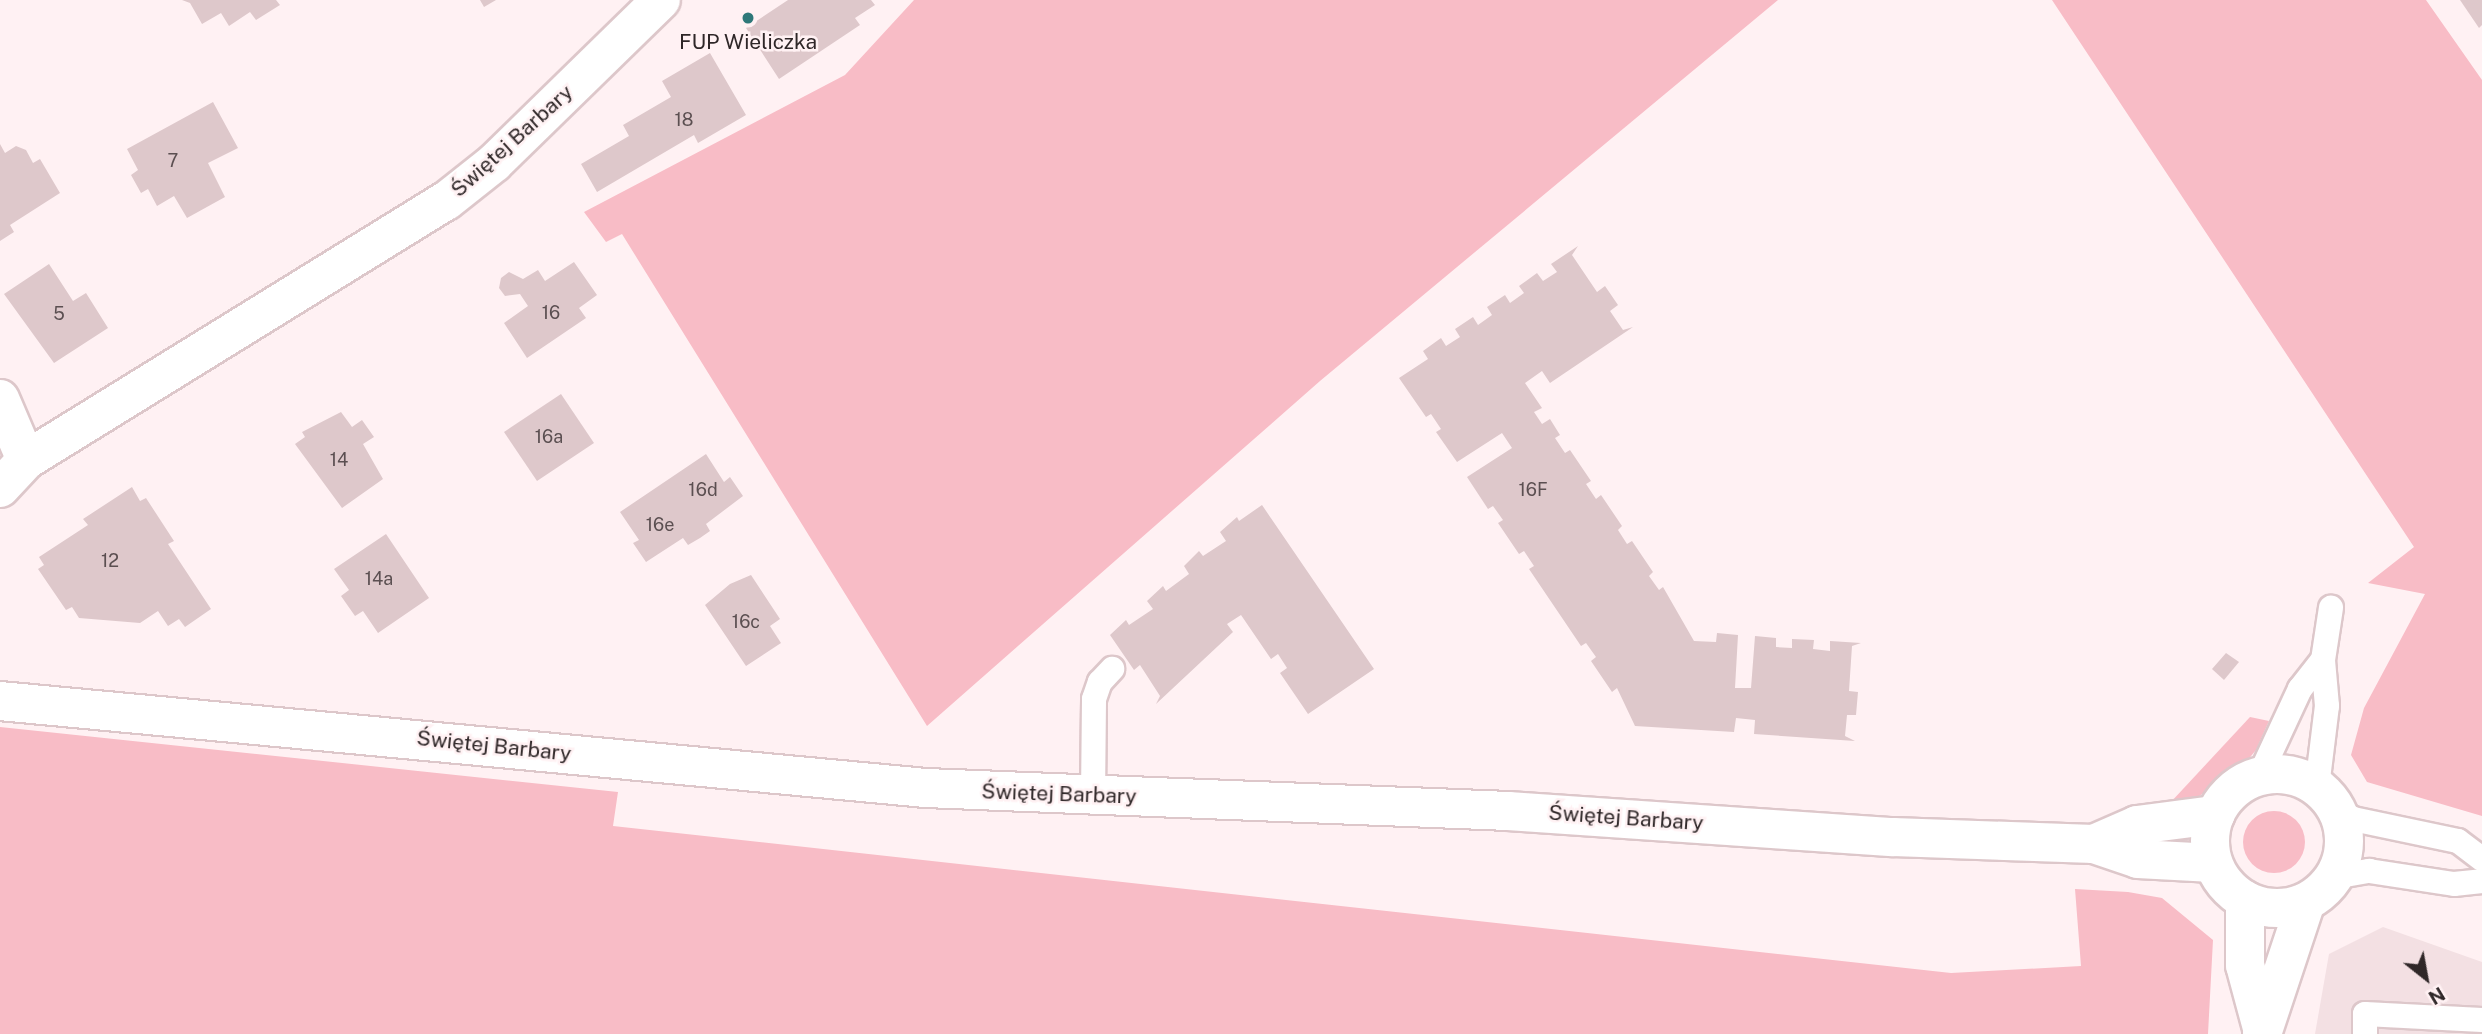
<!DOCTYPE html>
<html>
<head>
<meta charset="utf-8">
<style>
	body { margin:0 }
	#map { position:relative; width:2482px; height:1034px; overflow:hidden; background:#fff1f3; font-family:"Public Sans",sans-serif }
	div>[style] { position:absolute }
	.built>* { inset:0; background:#f3e0e3 }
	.green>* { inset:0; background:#f8bcc6 }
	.round { border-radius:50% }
	.building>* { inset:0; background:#dec8cb }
	.roads { filter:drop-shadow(2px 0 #ddc7ca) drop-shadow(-2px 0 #ddc7ca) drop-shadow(0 2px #ddc7ca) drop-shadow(0 -2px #ddc7ca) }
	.lane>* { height:24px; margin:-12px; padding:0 12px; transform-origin:12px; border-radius:12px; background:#fff }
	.street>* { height:38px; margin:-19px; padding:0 19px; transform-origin:19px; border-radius:19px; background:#fff }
	.secondary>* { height:38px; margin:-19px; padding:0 19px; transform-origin:19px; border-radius:19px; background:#fff }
	.secondary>.ring { margin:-19px; padding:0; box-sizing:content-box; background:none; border:38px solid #fff; border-radius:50% }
	.dots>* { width:19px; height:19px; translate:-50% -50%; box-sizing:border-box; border:4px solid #fff1f3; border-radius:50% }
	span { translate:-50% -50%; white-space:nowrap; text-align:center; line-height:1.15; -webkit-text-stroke:5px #fff1f3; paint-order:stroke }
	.number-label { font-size:18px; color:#5b4f51 }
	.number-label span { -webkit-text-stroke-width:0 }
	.poi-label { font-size:21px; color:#2f2728 }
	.street-label { font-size:21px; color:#2f2728 }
	.north { position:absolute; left:2391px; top:943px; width:70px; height:70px; -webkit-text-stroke:5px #fff1f3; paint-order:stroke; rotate:149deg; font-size:19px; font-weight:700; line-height:28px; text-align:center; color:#2f2728 }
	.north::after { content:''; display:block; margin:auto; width:24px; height:32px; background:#2f2728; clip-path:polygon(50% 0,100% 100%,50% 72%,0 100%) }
</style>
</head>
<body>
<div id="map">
	<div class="built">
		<div style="clip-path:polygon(2383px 927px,2482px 962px,2482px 1034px,2315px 1034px,2329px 954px)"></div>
	</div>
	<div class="green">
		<div style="clip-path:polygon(914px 0,1778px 0,1320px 381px,927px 726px,622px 234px,606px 242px,584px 212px,845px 75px)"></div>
		<div style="clip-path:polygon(2052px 0,2426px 0,2482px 80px,2482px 816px,2367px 782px,2351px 755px,2364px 708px,2425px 594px,2368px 583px,2414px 547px)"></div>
		<div style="clip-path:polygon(2250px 717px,2269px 721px,2256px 750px,2242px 767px,2189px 803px,2170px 803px)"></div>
		<div style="clip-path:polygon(0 727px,618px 792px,613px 826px,1951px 973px,2081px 966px,2075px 889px,2128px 892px,2162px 898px,2213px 940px,2208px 1034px,0 1034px)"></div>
		<div class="round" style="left:2243px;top:811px;width:62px;height:62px"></div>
	</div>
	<div class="building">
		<div style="clip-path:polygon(182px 0,276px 0,280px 5px,256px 20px,250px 12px,229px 26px,221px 13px,202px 24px,190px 3px)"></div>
		<div style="clip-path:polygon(480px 0,496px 0,484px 7px)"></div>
		<div style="clip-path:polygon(788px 0,871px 0,875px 5px,855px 18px,860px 25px,779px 79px,746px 28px)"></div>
		<div style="clip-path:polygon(2460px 0,2482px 0,2482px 25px,2479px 28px)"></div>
		<div style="clip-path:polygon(710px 53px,746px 115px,698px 143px,694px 135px,597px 192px,581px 164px,629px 136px,623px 125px,671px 97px,662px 81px)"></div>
		<div style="clip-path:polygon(213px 102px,238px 148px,208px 163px,225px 197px,187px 218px,174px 196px,157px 206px,148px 189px,141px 193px,131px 175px,138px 170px,127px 149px)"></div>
		<div style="clip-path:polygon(0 144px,5px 153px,16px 146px,26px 150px,33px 163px,40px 159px,60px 193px,10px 225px,14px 232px,0 241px)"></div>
		<div style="clip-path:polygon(1578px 246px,1572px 255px,1597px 292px,1605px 286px,1618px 305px,1610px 311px,1623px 330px,1633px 327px,1550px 383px,1542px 371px,1525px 383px,1542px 408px,1534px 412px,1542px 424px,1550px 419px,1560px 435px,1555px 438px,1565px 453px,1570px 450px,1591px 481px,1586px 484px,1596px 499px,1601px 495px,1622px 526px,1618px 530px,1627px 544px,1632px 541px,1653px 572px,1649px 576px,1659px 590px,1663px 587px,1694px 641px,1716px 642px,1717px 633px,1738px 635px,1735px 688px,1751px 688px,1755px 636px,1776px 638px,1776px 647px,1792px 648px,1792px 639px,1814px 640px,1813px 649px,1830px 651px,1830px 641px,1861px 643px,1852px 646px,1849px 691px,1858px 692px,1856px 715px,1847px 715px,1845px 736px,1855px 741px,1754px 734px,1755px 720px,1736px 718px,1734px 732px,1635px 726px,1617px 688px,1612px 692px,1591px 661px,1596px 657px,1586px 643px,1581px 646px,1529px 569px,1534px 566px,1524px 551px,1519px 554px,1498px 523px,1503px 520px,1493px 506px,1488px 509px,1467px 477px,1512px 448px,1502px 433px,1457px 462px,1436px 432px,1441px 429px,1431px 414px,1426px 417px,1399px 378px,1428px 359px,1423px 351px,1441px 338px,1446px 346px,1460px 337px,1455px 329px,1473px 317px,1478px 325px,1492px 315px,1487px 307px,1505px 295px,1510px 303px,1524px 293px,1519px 286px,1537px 273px,1543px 281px,1557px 272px,1551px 264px)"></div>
		<div style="clip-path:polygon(574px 262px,597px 295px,579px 308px,586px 318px,527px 358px,504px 323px,528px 306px,520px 294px,505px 296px,499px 288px,501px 278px,509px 272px,523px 279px,538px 270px,545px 281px)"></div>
		<div style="clip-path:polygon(49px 264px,73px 301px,86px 293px,108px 328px,54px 363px,4px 294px)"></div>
		<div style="clip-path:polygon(561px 394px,594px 443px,537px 481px,504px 432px)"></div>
		<div style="clip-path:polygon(341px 412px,352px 427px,362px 420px,374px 437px,363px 444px,383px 479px,342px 508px,295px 444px,305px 437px,302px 432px)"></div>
		<div style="clip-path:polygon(706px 454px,724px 482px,730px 477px,743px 496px,706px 524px,710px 531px,700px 538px,688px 545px,683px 538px,646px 562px,633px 543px,639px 540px,620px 512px)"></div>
		<div style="clip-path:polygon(132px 487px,140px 501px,146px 498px,174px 541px,168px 544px,211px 609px,185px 627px,179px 619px,168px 626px,158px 611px,140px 623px,79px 618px,72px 607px,66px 610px,38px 569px,44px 565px,39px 557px,88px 525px,83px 519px)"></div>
		<div style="clip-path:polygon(1262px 505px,1374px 669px,1308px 714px,1280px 673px,1287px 668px,1278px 654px,1271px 659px,1241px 615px,1227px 624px,1233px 632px,1156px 704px,1160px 696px,1140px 665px,1134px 670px,1110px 635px,1126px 620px,1129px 625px,1153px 609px,1147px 601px,1163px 586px,1166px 591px,1189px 574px,1184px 566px,1199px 551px,1203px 556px,1226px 541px,1220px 532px,1237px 517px,1239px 521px)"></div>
		<div style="clip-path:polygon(386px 534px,429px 598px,378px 633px,363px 611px,355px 616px,341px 596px,349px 590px,334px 569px)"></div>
		<div style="clip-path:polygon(751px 575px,780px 619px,770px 626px,781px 643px,746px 666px,705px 605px,730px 584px)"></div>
		<div style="clip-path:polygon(2226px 653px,2239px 662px,2224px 680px,2212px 669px)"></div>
	</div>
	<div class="roads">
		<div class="lane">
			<div style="left:2260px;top:775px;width:95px;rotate:-65.1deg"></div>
			<div style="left:2300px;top:689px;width:37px;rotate:-52deg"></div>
			<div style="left:2317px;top:787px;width:82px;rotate:-83deg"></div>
			<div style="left:2327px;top:706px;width:46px;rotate:-95deg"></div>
			<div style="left:2323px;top:660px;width:53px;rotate:-81.3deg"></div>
			<div style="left:1093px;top:796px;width:97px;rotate:-89.4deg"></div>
			<div style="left:1094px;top:699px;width:18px;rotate:-71deg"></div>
			<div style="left:1100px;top:682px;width:18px;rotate:-47deg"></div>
			<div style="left:2337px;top:810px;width:18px;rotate:29deg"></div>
			<div style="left:2353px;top:819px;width:107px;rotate:11.8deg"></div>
			<div style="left:2458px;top:841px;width:30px;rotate:37deg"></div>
			<div style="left:2334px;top:877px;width:36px;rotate:-10deg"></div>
			<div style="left:2369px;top:871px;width:86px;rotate:8.7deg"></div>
			<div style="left:2454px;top:884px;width:28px;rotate:-6deg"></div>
			<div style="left:2365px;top:1034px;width:20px;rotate:-90deg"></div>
			<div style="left:2365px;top:1014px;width:117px;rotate:2.9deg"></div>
		</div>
		<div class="street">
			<div style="left:0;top:399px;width:66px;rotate:66.9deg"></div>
			<div style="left:0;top:488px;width:38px;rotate:-47deg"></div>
			<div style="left:26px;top:460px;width:493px;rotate:-31.7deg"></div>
			<div style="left:446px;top:201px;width:61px;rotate:-38.4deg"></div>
			<div style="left:494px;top:163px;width:233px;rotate:-44.3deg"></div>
		</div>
		<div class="secondary">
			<div style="left:0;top:701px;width:930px;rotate:5.37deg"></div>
			<div style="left:926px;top:788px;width:582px;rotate:2.26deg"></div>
			<div style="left:1508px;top:811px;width:386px;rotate:3.9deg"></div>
			<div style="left:1893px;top:837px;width:201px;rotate:2deg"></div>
			<div style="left:2094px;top:844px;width:46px;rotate:18.8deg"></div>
			<div style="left:2138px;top:859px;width:75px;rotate:3.1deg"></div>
			<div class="ring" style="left:2210px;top:774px;width:96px;height:96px"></div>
			<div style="left:2094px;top:844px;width:47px;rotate:-23.8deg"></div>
			<div style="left:2137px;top:825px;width:79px;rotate:-7.3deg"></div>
			<div style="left:2245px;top:900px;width:65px;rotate:90deg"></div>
			<div style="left:2245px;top:965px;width:65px;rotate:74.9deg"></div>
			<div style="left:2262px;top:1034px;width:139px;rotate:-71.6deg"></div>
		</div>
	</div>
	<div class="dots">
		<div style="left:748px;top:18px;background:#2f7879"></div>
	</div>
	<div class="number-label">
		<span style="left:684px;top:120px">18</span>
		<span style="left:173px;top:161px">7</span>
		<span style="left:551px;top:313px">16</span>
		<span style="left:59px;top:314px">5</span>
		<span style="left:549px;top:437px">16a</span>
		<span style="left:339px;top:460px">14</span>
		<span style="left:703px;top:490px">16d</span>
		<span style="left:1533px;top:490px">16F</span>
		<span style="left:660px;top:525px">16e</span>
		<span style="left:110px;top:561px">12</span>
		<span style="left:379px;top:579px">14a</span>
		<span style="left:746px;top:622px">16c</span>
	</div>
	<div class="poi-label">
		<span style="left:748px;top:42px">FUP Wieliczka</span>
	</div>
	<div class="street-label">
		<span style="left:512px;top:141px;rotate:-42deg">Świętej Barbary</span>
		<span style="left:494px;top:746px;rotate:6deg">Świętej Barbary</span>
		<span style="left:1059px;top:794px;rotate:2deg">Świętej Barbary</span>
		<span style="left:1626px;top:818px;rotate:4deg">Świętej Barbary</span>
	</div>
	<div class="north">N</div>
</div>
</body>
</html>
